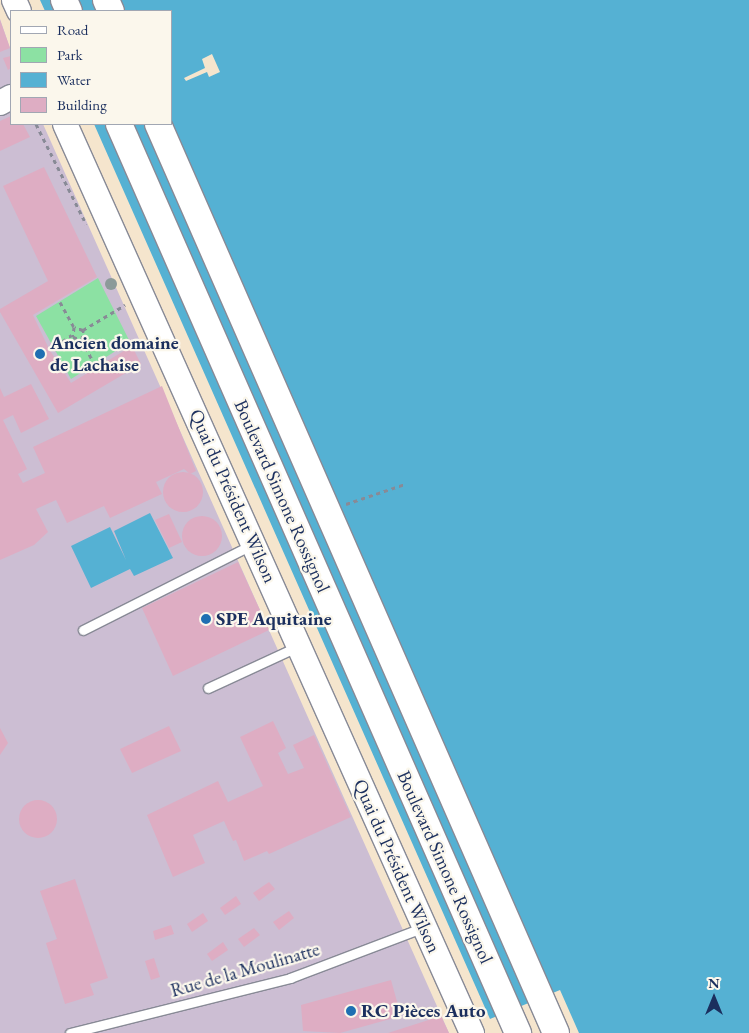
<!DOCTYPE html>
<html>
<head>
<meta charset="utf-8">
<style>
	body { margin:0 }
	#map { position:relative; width:749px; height:1033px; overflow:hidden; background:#f5e5cd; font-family:"EB Garamond",serif }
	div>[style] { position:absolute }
	.industrial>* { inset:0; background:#ccbed3 }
	.green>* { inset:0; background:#8ce1a3 }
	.water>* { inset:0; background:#55b1d3 }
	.pier>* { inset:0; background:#f5e5cd }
	.building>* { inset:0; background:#deadc3 }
	.round { border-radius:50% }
	.path>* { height:3px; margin-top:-1.5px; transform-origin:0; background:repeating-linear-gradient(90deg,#888a96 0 4px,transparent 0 8px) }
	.roads { filter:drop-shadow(1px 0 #888a96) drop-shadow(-1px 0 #888a96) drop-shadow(0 1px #888a96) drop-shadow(0 -1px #888a96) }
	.lane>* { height:9px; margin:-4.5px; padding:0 4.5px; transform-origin:4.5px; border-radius:4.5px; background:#fff }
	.secondary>* { height:24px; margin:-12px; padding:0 12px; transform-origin:12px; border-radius:12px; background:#fff }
	.primary>* { height:26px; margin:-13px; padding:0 13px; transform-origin:13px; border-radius:13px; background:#fff }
	.trees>* { width:12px; height:12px; margin:-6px; border-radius:50%; background:#8c9a99 }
	.dots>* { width:14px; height:14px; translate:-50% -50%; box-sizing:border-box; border:2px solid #fbf7ec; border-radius:50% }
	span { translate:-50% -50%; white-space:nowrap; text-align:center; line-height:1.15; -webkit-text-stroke:4.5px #fbf7ec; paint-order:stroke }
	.poi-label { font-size:19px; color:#1b2f5e; font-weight:700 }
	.left { translate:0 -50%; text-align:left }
	.street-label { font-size:19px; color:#1b2f5e }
	.legend { position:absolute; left:10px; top:10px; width:162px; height:115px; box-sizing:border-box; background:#fbf7ec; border:1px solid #a1a7b3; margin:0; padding:6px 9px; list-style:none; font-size:15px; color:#1b2f5e }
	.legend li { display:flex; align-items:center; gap:10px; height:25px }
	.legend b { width:25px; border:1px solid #a1a7b3 }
	.north { position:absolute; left:689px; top:973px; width:50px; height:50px; -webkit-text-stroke:4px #fbf7ec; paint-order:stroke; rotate:0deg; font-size:14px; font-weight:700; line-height:20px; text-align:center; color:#1b2f5e }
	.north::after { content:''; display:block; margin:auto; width:18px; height:22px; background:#1b2f5e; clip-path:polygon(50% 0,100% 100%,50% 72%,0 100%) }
</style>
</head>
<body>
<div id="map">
	<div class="industrial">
		<div style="clip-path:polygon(0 19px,11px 51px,11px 124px,43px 124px,449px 1033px,0 1033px)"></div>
	</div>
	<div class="green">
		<div style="clip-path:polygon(98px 278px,130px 342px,71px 379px,36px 316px)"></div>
	</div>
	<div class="water">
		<div style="clip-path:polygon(40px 0,749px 0,749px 1033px,579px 1033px,560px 990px,490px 1019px,94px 124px,171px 124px,171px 11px,45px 11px)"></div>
		<div style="clip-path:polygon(150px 513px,173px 558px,134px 576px,130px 569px,91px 588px,71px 546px,110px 527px,126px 560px,114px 531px)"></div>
	</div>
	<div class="pier">
		<div style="clip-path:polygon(212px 54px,220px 72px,209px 77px,207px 72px,186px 81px,184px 78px,205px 68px,202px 59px)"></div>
	</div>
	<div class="building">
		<div style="clip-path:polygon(0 20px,10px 48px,0 52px)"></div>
		<div style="clip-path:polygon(11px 56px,11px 68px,8px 70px,3px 58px)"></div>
		<div style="clip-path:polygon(11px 116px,11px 124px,23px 124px,30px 137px,0 151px,0 121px)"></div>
		<div style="clip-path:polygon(44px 167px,97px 277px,33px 315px,49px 349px,71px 383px,132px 346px,141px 364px,58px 413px,0 312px,0 309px,48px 281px,3px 186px)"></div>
		<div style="clip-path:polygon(31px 384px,49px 419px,21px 433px,13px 415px,3px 420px,27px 469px,18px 474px,23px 483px,45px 473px,33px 447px,162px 386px,196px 471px,190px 474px,184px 469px,156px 482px,162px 494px,110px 518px,104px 506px,67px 523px,56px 500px,36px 509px,48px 532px,34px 545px,0 560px,0 388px,4px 397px)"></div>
		<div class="round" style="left:163px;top:472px;width:40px;height:40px"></div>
		<div style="clip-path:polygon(169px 514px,182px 542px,169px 548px,155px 520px)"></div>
		<div class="round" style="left:182px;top:516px;width:40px;height:40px"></div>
		<div style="clip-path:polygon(238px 562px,269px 630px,173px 676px,142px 608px)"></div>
		<div style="clip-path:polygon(273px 721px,286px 748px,278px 753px,288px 774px,304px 768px,293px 745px,314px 735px,351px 817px,269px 854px,267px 851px,244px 861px,236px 840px,233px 841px,224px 821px,193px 835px,205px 863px,173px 877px,147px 815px,218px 781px,228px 802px,263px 786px,240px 737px)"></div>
		<div style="clip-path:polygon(169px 726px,181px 751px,132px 773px,120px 749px)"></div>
		<div style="clip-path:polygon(0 728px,8px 743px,0 755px)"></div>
		<div class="round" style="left:19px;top:800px;width:38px;height:38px"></div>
		<div style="clip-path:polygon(75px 879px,108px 978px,90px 984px,94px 995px,65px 1004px,46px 943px,57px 939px,40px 891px)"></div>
		<div style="clip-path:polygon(269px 882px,275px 889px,259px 901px,253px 893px)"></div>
		<div style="clip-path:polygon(236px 896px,241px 904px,225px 915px,220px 908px)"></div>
		<div style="clip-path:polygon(289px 911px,294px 918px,279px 930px,273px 922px)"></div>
		<div style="clip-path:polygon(203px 913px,208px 921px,192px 932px,187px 924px)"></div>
		<div style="clip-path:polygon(171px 925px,174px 934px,155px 940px,153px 931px)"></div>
		<div style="clip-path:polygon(254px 928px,260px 935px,244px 947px,238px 939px)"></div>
		<div style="clip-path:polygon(223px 942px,228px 950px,212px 961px,207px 954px)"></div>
		<div style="clip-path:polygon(154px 958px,160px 977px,151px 980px,145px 961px)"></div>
		<div style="clip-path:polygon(391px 980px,401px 1016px,340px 1033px,303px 1031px,301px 1005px)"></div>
		<div style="clip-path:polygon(441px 1016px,449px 1033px,388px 1033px)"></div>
	</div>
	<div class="path">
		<div style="left:36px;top:124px;width:112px;rotate:63.4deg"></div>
		<div style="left:60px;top:302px;width:29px;rotate:61deg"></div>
		<div style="left:74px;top:327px;width:10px;rotate:96deg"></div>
		<div style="left:73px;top:337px;width:9px;rotate:18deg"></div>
		<div style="left:82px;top:340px;width:10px;rotate:-84deg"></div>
		<div style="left:83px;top:330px;width:9px;rotate:-162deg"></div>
		<div style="left:83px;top:330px;width:49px;rotate:-30.8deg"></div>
		<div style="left:82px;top:340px;width:28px;rotate:63deg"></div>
		<div style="left:56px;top:346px;width:19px;rotate:-35deg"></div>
		<div style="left:346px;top:504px;width:62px;rotate:-18.7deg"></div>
	</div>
	<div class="roads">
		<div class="lane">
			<div style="left:83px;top:630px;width:188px;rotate:-26.8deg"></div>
			<div style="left:208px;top:688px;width:100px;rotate:-24.8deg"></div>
			<div style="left:70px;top:1033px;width:227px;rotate:-14deg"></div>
			<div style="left:290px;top:978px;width:143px;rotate:-20.8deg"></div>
		</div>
		<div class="secondary">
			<div style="left:14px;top:0;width:12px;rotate:66deg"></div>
			<div style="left:0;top:103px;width:13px;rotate:-29deg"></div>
			<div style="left:65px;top:124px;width:996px;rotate:65.88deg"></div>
		</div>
		<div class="primary">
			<div style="left:64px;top:0;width:12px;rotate:66deg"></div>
			<div style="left:106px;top:0;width:12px;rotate:66deg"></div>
			<div style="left:119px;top:124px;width:993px;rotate:66.3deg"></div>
			<div style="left:158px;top:124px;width:992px;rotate:66.35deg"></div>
		</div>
	</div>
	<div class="trees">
		<div style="left:111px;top:284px"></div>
	</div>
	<div class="dots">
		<div style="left:40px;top:354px;background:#1f6fb2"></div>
		<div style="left:206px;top:619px;background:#1f6fb2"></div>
		<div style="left:351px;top:1011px;background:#1f6fb2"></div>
	</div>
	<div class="poi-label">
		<span class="left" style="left:50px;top:354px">Ancien domaine<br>de Lachaise</span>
		<span class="left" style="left:216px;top:619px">SPE Aquitaine</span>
		<span class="left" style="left:361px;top:1011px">RC Pièces Auto</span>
	</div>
	<div class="street-label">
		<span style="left:233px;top:496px;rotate:66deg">Quai du Président Wilson</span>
		<span style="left:282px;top:496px;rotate:66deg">Boulevard Simone Rossignol</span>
		<span style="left:397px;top:866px;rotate:66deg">Quai du Président Wilson</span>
		<span style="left:445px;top:867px;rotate:66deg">Boulevard Simone Rossignol</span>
		<span style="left:245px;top:970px;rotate:-16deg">Rue de la Moulinatte</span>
	</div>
	<ul class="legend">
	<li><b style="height:6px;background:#fff"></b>Road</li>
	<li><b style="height:14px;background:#8ce1a3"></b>Park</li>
	<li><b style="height:14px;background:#55b1d3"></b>Water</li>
	<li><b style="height:14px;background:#deadc3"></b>Building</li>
	</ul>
	<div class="north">N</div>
</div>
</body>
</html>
